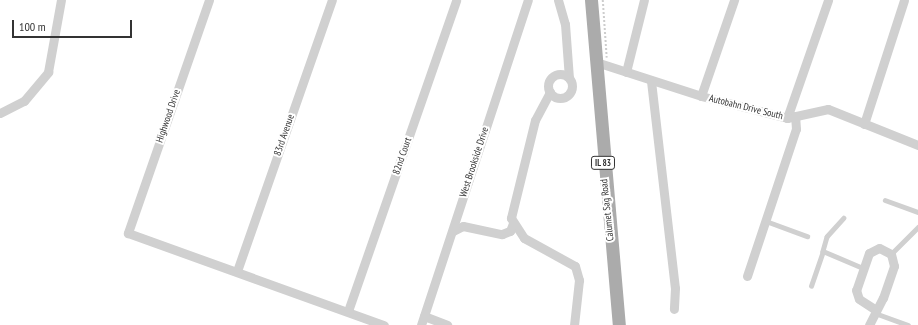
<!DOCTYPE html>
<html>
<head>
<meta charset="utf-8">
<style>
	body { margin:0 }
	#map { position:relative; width:918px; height:325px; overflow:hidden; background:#fff; font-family:"PT Sans Narrow",sans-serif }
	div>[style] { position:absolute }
	.path>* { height:1.5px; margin-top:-0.75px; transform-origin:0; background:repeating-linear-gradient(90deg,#cdcdcd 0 2px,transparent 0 4px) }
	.lane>* { height:4.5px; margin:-2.25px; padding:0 2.25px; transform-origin:2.25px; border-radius:2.25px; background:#d0d0d0 }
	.street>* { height:9px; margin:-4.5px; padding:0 4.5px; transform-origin:4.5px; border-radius:4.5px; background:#d0d0d0 }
	.street>.ring { margin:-4.5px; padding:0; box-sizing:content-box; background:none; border:9px solid #d0d0d0; border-radius:50% }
	.primary>* { height:13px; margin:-6.5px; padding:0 6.5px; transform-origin:6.5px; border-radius:6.5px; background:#ababab }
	span { translate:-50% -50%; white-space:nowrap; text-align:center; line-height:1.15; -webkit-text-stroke:4px #fff; paint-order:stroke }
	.shield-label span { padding:1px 3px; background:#fff; border:1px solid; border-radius:3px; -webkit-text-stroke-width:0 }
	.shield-label { font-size:9px; color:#333; font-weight:700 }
	.street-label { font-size:10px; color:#333 }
	.scale { position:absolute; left:12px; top:20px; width:120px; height:18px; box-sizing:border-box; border:2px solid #333; border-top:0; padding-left:5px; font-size:12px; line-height:14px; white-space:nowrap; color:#333; -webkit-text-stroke:3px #fff; paint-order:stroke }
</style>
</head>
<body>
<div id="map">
	<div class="path">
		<div style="left:603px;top:0;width:58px;rotate:86.1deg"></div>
	</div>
	<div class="lane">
		<div style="left:885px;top:200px;width:35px;rotate:20deg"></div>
		<div style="left:844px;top:218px;width:25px;rotate:132deg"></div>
		<div style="left:827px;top:237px;width:15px;rotate:106deg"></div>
		<div style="left:823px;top:251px;width:43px;rotate:23deg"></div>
		<div style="left:766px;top:221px;width:44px;rotate:20.1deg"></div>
		<div style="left:891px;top:254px;width:38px;rotate:-45deg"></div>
		<div style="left:811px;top:286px;width:37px;rotate:-71deg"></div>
		<div style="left:875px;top:313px;width:35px;rotate:20deg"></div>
	</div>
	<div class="street">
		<div style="left:209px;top:0;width:247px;rotate:109.2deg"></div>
		<div style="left:128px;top:233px;width:272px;rotate:19.8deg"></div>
		<div style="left:558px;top:0;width:25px;rotate:74deg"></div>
		<div style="left:565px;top:24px;width:54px;rotate:85.8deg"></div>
		<div style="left:596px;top:62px;width:110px;rotate:17.9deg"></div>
		<div style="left:701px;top:96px;width:89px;rotate:14.3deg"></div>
		<div style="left:787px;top:118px;width:42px;rotate:-12.4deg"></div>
		<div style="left:828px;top:109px;width:97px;rotate:21.8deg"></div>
		<div style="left:626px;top:72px;width:74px;rotate:-76deg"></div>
		<div class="ring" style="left:548px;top:74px;width:15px;height:15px"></div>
		<div style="left:651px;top:81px;width:208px;rotate:83.4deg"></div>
		<div style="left:675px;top:288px;width:21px;rotate:93deg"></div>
		<div style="left:550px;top:92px;width:32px;rotate:118deg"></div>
		<div style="left:535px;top:120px;width:101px;rotate:103.8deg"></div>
		<div style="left:511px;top:218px;width:24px;rotate:57deg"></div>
		<div style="left:524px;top:238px;width:58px;rotate:28.8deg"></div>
		<div style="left:575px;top:266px;width:15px;rotate:74deg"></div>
		<div style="left:579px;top:280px;width:45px;rotate:96.3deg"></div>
		<div style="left:701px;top:96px;width:102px;rotate:-71deg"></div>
		<div style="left:0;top:113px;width:27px;rotate:-27deg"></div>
		<div style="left:24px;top:101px;width:38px;rotate:-50deg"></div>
		<div style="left:48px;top:72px;width:73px;rotate:-79.8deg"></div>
		<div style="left:787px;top:118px;width:125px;rotate:-70.8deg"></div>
		<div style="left:864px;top:124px;width:130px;rotate:-72.1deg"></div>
		<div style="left:453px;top:231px;width:11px;rotate:-27deg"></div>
		<div style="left:463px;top:226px;width:40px;rotate:12deg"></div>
		<div style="left:502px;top:234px;width:9px;rotate:-21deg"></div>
		<div style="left:510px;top:231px;width:9px;rotate:-69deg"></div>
		<div style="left:237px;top:271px;width:287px;rotate:-70.7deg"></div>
		<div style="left:747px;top:276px;width:155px;rotate:-71.6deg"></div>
		<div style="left:796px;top:129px;width:13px;rotate:-94deg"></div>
		<div style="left:348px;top:311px;width:329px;rotate:-70.8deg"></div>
		<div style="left:424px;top:316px;width:25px;rotate:21deg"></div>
		<div style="left:421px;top:325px;width:342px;rotate:-71.8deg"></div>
		<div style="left:869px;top:325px;width:30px;rotate:-63deg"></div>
		<div style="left:883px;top:298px;width:34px;rotate:-71deg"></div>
		<div style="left:894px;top:266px;width:12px;rotate:-104deg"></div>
		<div style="left:891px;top:254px;width:13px;rotate:-153deg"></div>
		<div style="left:879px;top:248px;width:11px;rotate:153deg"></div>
		<div style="left:869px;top:253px;width:39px;rotate:109deg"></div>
		<div style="left:856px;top:290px;width:9px;rotate:72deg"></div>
		<div style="left:859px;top:299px;width:20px;rotate:33deg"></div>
	</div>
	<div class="primary">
		<div style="left:591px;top:0;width:326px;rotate:85.1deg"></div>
	</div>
	<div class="shield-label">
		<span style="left:603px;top:163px">IL 83</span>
	</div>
	<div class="street-label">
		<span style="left:746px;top:107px;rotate:14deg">Autobahn Drive South</span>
		<span style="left:168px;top:116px;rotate:-71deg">Highwood Drive</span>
		<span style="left:284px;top:135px;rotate:-71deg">83rd Avenue</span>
		<span style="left:402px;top:156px;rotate:-71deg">82nd Court</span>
		<span style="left:474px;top:162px;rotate:-72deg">West Brookside Drive</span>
		<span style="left:607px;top:210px;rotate:-96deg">Calumet Sag Road</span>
	</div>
	<div class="scale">100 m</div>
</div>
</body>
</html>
